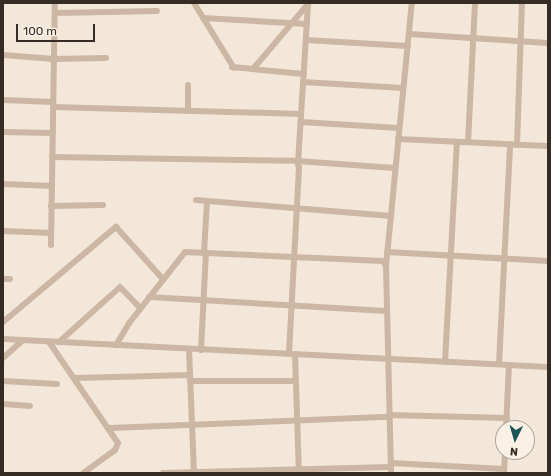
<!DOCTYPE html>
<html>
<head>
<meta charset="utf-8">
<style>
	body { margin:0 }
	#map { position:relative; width:551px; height:476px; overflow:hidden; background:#f2e7d9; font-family:Rubik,sans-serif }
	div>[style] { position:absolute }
	.street>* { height:6px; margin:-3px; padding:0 3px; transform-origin:3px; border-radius:3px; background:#cbb7a4 }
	span { translate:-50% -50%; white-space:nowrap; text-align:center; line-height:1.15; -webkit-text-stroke:4px #faf1e5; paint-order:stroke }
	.frame { position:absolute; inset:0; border:4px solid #362c26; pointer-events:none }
	.north { position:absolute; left:495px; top:420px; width:40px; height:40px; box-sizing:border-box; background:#faf1e5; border:1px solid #aca299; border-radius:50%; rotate:185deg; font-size:11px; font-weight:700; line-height:16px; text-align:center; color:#362c26 }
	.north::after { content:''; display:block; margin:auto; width:14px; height:18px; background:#1a5359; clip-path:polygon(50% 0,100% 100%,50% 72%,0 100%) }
	.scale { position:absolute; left:16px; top:24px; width:79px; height:18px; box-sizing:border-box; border:2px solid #362c26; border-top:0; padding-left:5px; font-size:12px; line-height:14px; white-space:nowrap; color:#362c26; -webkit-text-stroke:3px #faf1e5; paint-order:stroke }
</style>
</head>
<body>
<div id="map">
	<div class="street">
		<div style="left:194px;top:3px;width:76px;rotate:58.4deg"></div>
		<div style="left:55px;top:13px;width:102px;rotate:-1.1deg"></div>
		<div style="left:203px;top:18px;width:104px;rotate:3.3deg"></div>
		<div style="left:409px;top:34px;width:139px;rotate:3.7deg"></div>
		<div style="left:306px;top:40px;width:102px;rotate:3.4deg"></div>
		<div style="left:3px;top:55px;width:51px;rotate:4.5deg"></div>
		<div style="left:54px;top:59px;width:52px;rotate:-1.1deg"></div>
		<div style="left:232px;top:67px;width:72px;rotate:5.6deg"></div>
		<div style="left:253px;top:69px;width:85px;rotate:-49.8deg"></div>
		<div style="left:303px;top:82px;width:100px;rotate:3.4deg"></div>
		<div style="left:188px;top:85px;width:26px;rotate:90deg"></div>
		<div style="left:3px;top:100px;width:50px;rotate:2.3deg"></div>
		<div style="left:53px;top:107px;width:248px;rotate:1.6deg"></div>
		<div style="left:301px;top:122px;width:98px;rotate:3.5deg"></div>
		<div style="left:3px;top:132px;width:50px;rotate:1.1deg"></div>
		<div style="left:398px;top:139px;width:150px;rotate:2.7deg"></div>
		<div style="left:468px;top:142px;width:139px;rotate:-87.1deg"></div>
		<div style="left:517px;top:145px;width:142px;rotate:-88deg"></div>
		<div style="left:52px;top:157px;width:245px;rotate:0.9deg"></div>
		<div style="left:297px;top:161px;width:7px;rotate:74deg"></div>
		<div style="left:299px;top:168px;width:186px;rotate:93.1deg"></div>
		<div style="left:297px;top:161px;width:98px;rotate:4.1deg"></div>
		<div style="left:298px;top:163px;width:160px;rotate:-86.4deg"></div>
		<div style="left:3px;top:184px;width:49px;rotate:2.3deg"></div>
		<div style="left:196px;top:200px;width:196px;rotate:4.7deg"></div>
		<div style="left:51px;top:206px;width:52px;rotate:-1.1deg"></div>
		<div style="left:3px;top:231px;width:48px;rotate:2.4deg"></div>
		<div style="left:51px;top:245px;width:242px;rotate:-89.1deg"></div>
		<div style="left:204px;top:252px;width:51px;rotate:-86.6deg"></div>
		<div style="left:387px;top:252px;width:161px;rotate:3.2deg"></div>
		<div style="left:386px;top:266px;width:264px;rotate:-84.4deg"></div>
		<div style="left:3px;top:279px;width:7px"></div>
		<div style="left:149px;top:297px;width:238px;rotate:3.4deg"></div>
		<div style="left:3px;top:322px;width:148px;rotate:-40.1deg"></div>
		<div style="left:116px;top:227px;width:70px;rotate:47.9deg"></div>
		<div style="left:3px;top:339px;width:546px;rotate:2.94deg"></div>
		<div style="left:49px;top:342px;width:122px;rotate:55.7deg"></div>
		<div style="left:118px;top:443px;width:8px;rotate:113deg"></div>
		<div style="left:115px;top:450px;width:39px;rotate:144deg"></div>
		<div style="left:59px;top:342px;width:82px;rotate:-42deg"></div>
		<div style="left:120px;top:287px;width:29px;rotate:46deg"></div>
		<div style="left:116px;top:345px;width:27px;rotate:-59deg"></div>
		<div style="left:130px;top:322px;width:89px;rotate:-51.8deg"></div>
		<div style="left:185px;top:252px;width:198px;rotate:2.6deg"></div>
		<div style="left:383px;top:261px;width:6px;rotate:59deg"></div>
		<div style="left:386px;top:266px;width:207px;rotate:88.6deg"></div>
		<div style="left:189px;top:349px;width:124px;rotate:87.7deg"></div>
		<div style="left:201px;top:350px;width:98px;rotate:-87.1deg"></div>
		<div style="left:295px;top:354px;width:119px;rotate:88.1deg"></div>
		<div style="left:3px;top:358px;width:27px;rotate:-42deg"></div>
		<div style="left:445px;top:362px;width:220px;rotate:-86.9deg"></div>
		<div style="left:499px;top:364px;width:220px;rotate:-87.1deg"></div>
		<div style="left:75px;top:378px;width:115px;rotate:-1.5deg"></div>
		<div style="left:3px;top:381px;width:54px;rotate:3.2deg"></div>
		<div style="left:190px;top:381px;width:106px"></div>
		<div style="left:3px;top:404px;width:27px;rotate:4deg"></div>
		<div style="left:389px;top:415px;width:118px;rotate:1.5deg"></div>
		<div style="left:110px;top:428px;width:279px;rotate:-2.3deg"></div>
		<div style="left:506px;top:428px;width:63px;rotate:-87.3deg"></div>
		<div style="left:391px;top:463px;width:113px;rotate:3deg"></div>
		<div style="left:163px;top:473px;width:228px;rotate:-1.5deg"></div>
		<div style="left:504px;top:473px;width:21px;rotate:-87deg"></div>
	</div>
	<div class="frame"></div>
	<div class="north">N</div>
	<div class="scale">100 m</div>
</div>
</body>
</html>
